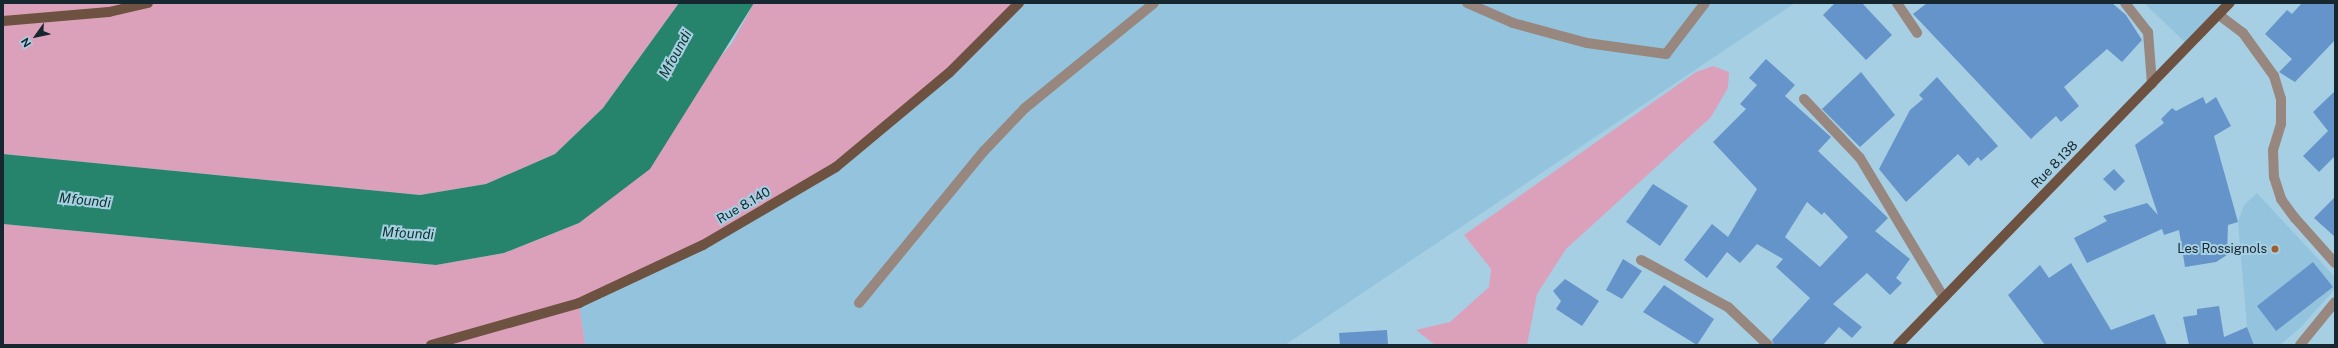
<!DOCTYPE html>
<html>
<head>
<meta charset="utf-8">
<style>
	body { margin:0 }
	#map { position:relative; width:2338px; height:348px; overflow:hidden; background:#a7cfe4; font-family:"Public Sans",sans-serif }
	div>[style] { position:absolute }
	.built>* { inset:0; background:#94c4dd }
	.green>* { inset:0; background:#dca1ba }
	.water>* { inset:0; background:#27846c }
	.building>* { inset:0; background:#6494c9 }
	.minor>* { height:10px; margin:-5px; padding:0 5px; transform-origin:5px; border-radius:5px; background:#97877e }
	.major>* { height:10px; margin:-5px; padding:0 5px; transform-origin:5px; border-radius:5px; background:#6d5242 }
	.dots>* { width:11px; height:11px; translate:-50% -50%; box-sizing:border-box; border:2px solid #a7cfe4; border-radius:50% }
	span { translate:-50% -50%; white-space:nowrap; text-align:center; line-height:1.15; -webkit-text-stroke:4px #a7cfe4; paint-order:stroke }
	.street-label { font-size:13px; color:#17272f }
	.poi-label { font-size:13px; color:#17272f }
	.right { translate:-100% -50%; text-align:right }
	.water-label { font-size:14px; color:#0e372c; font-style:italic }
	.frame { position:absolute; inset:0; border:4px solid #17272f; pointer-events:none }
	.north { position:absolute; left:16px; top:16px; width:40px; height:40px; -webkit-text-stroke:3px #a7cfe4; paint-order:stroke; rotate:237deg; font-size:11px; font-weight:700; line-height:16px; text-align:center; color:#17272f }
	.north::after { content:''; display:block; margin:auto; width:14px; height:18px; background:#17272f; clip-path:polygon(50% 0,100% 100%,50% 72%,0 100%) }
</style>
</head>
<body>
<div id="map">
	<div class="built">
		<div style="clip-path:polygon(1019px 3px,1795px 3px,1285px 345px,585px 345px,579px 303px)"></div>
		<div style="clip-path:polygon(2144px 3px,2229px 3px,2190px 47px)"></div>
		<div style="clip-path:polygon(2257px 193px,2335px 277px,2335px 289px,2301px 327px,2280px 345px,2254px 345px,2247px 327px,2238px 222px,2244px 205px)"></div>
	</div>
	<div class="green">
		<div style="clip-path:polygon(3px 3px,679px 3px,603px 108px,555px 154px,486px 184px,420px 195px,3px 154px)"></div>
		<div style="clip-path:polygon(754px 3px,1019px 3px,949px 73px,836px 167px,703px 245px,579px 303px,585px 345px,3px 345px,3px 224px,436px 265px,504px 253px,579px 223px,732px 43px)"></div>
		<div style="clip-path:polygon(1713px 66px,1729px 72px,1728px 88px,1711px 117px,1566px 249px,1537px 294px,1527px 345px,1435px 345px,1416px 330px,1450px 322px,1489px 287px,1491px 269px,1464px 235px,1696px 72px)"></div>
	</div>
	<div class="water">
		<div style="clip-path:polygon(679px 3px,754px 3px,650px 169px,579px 223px,504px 253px,436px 265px,3px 224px,3px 154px,420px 195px,486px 184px,555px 154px,603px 108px)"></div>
	</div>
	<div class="building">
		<div style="clip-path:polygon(1835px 3px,1862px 3px,1892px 35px,1866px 60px,1823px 15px)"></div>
		<div style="clip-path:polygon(1927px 3px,2112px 3px,2126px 15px,2142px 40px,2122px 62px,2107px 49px,2064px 87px,2079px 106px,2061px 122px,2056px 116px,2031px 139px,1913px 14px)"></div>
		<div style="clip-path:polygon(2302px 3px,2335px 3px,2335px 40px,2295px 82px,2279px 72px,2292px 59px,2265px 34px,2287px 10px,2292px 14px)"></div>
		<div style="clip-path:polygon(evenodd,1766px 59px,1795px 85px,1785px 96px,1831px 137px,1818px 151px,1888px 218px,1875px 231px,1910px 259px,1896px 278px,1902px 283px,1890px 295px,1867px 273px,1833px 304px,1862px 327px,1852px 338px,1839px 327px,1823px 345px,1774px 345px,1772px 340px,1810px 298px,1776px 267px,1783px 259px,1757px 244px,1740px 263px,1727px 252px,1707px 278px,1684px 260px,1712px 224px,1728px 237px,1757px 189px,1713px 142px,1746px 109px,1740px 104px,1757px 85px,1749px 78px,1766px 59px,1807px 202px,1822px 215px,1824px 212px,1848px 237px,1820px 267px,1785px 237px,1807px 202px)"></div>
		<div style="clip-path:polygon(1861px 72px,1895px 115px,1860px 147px,1822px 109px)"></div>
		<div style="clip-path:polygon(1937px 77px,1998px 146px,1981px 161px,1978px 157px,1969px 166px,1958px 154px,1906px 202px,1879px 169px,1910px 110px,1923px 99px,1919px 95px)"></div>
		<div style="clip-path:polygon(2335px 91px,2335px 156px,2319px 172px,2303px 156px,2328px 131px,2313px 112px)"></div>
		<div style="clip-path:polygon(2203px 97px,2206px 104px,2216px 97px,2231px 126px,2214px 136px,2238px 222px,2228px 225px,2227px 255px,2216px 262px,2185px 267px,2179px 230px,2164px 235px,2162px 229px,2087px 263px,2074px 238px,2107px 221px,2103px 216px,2147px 203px,2158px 215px,2135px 145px,2164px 123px,2161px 119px,2172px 108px,2176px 111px)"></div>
		<div style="clip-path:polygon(2114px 169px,2125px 181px,2115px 191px,2103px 179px)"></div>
		<div style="clip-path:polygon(1653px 184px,1688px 206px,1660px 246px,1626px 222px)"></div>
		<div style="clip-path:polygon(2335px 197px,2335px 237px,2314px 218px)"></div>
		<div style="clip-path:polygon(1623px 259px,1642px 271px,1622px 299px,1606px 290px)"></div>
		<div style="clip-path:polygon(2313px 262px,2333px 287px,2276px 331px,2257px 306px)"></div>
		<div style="clip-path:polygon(2071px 263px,2111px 330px,2154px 314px,2167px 345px,2045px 345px,2008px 295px,2040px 265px,2049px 278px)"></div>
		<div style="clip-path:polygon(1565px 279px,1599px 301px,1582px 326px,1556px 309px,1561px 301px,1553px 291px)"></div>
		<div style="clip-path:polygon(1664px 285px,1714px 319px,1697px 345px,1643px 312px)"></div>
		<div style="clip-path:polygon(2219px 306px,2224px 337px,2247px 327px,2254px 345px,2189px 345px,2183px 317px,2197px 315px,2197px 309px)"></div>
		<div style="clip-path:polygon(1387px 330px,1388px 345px,1340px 345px,1339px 333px)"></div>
	</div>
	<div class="minor">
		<div style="left:1467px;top:3px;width:50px;rotate:23.5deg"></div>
		<div style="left:1513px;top:23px;width:77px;rotate:15.1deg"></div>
		<div style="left:1587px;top:43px;width:80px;rotate:7.9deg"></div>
		<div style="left:1666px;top:54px;width:64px;rotate:-52.6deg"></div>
		<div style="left:1897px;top:3px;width:36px;rotate:56deg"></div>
		<div style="left:2125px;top:3px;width:37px;rotate:52deg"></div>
		<div style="left:2148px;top:32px;width:52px;rotate:85.6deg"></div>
		<div style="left:2219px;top:15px;width:30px;rotate:37deg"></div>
		<div style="left:2243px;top:33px;width:53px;rotate:54.2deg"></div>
		<div style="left:2274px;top:76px;width:24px;rotate:73deg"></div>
		<div style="left:2281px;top:99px;width:25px;rotate:90deg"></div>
		<div style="left:2281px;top:124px;width:27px;rotate:107deg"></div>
		<div style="left:2273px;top:150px;width:27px;rotate:88deg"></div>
		<div style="left:2274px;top:177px;width:23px;rotate:72deg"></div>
		<div style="left:2281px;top:199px;width:24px;rotate:54deg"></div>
		<div style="left:2295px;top:218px;width:60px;rotate:48.4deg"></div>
		<div style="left:1804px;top:99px;width:81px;rotate:46.5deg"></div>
		<div style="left:1860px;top:158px;width:163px;rotate:59deg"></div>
		<div style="left:1641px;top:260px;width:99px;rotate:28.4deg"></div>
		<div style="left:1728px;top:307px;width:55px;rotate:43.5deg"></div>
		<div style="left:859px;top:303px;width:197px;rotate:-50.6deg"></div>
		<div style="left:984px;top:151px;width:59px;rotate:-46.4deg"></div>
		<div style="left:1025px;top:108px;width:166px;rotate:-39.1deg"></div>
		<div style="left:2300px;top:345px;width:55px;rotate:-50.9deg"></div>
	</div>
	<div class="major">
		<div style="left:3px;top:21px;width:106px;rotate:-4.9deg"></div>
		<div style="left:109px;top:12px;width:40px;rotate:-13deg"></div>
		<div style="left:431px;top:345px;width:154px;rotate:-15.8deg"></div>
		<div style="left:579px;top:303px;width:137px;rotate:-25.1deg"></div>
		<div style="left:703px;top:245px;width:154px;rotate:-30.4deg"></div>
		<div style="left:836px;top:167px;width:147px;rotate:-39.8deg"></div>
		<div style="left:949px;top:73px;width:99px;rotate:-45deg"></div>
		<div style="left:1898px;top:345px;width:477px;rotate:-45.9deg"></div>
	</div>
	<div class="dots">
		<div style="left:2275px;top:249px;background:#a15c2f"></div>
	</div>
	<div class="street-label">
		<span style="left:2055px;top:165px;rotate:-46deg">Rue 8.138</span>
		<span style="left:744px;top:206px;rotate:-30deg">Rue 8.140</span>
	</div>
	<div class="poi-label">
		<span class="right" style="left:2267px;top:249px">Les Rossignols</span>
	</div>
	<div class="water-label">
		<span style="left:675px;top:54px;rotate:-61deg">Mfoundi</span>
		<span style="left:85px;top:200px;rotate:6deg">Mfoundi</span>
		<span style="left:408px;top:233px;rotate:3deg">Mfoundi</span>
	</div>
	<div class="frame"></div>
	<div class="north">N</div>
</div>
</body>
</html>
